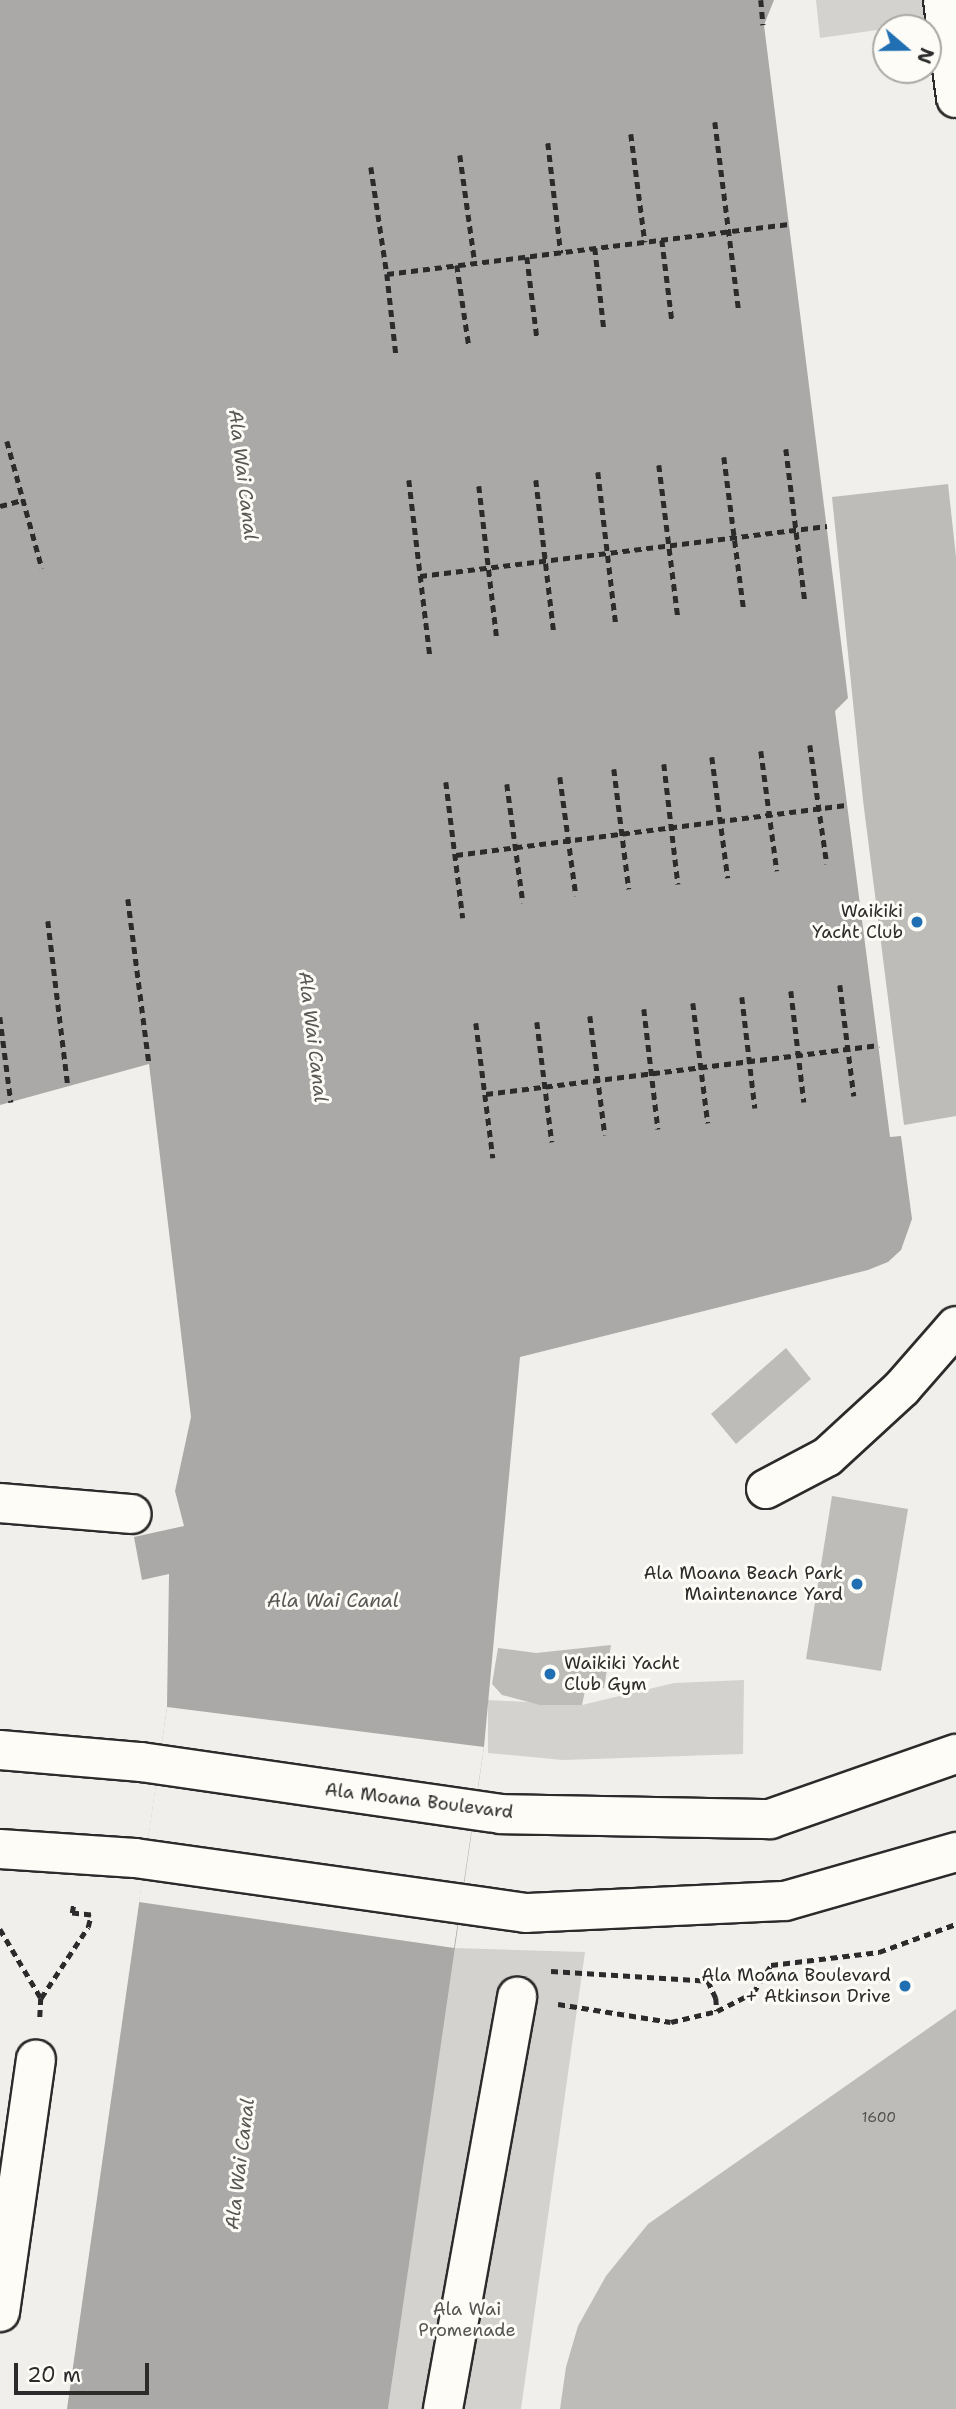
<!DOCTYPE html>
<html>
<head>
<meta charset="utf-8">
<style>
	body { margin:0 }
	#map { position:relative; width:956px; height:2409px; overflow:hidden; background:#f0efeb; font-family:"Shantell Sans",sans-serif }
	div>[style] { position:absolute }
	.green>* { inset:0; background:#d3d2cf }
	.water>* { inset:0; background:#aaa9a7 }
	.pier>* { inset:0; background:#f0efeb }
	.building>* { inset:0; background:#bdbcb8 }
	.path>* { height:4.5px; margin-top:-2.25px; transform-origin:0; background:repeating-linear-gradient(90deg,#2b2b2b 0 7px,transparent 0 12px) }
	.roads { filter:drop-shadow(2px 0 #2b2b2b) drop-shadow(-2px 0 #2b2b2b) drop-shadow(0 2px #2b2b2b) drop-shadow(0 -2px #2b2b2b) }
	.minor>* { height:38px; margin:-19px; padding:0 19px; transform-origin:19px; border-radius:19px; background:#fdfcf7 }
	.major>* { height:38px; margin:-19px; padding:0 19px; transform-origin:19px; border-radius:19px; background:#fdfcf7 }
	.dots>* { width:19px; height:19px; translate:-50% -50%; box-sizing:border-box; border:4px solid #fdfcf7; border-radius:50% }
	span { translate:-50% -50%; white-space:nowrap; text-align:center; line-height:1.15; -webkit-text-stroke:6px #fdfcf7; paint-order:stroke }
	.number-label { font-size:14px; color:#504f4e }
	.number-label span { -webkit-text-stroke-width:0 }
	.poi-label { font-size:18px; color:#2b2b2b }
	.right { translate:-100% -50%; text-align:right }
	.left { translate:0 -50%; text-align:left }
	.street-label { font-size:18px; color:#2b2b2b }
	.park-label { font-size:18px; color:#555554 }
	.water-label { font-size:19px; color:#575756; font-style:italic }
	.north { position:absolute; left:872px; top:14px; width:70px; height:70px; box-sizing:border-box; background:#fdfcf7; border:2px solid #a9a8a5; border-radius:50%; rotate:110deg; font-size:19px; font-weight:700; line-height:28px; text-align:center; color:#2b2b2b }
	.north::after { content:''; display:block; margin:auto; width:24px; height:32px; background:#1f6fb2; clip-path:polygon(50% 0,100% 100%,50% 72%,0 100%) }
	.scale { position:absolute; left:14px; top:2363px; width:135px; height:32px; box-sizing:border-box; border:4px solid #2b2b2b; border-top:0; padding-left:9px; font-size:21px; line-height:24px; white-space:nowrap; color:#2b2b2b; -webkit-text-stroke:5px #fdfcf7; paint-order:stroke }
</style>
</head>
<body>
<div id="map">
	<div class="green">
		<div style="clip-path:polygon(816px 0,956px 0,956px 19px,820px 38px)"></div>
		<div style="clip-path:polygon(744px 1680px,743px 1754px,563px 1760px,488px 1753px,488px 1700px,582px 1705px,674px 1683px)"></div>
		<div style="clip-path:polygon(454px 1948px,585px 1952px,521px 2409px,388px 2409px)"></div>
	</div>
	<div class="water">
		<div style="clip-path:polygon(0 0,774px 0,764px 25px,848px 698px,835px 711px,890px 1137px,901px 1136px,912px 1219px,901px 1250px,888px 1262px,868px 1270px,520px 1357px,484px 1747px,388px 2409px,67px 2409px,167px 1707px,169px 1574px,142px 1580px,134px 1537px,184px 1526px,175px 1491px,191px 1417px,149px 1064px,0 1105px)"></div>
	</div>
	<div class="pier">
		<div style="clip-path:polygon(167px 1707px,484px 1747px,454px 1948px,139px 1902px)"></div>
	</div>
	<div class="building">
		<div style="clip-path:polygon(948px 484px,956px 557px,956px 1116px,904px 1125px,863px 800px,832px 497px)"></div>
		<div style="clip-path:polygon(786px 1348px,811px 1379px,736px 1444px,711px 1414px)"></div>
		<div style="clip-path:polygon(832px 1496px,908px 1509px,881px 1671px,806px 1659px)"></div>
		<div style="clip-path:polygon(611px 1645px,604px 1688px,585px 1691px,582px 1705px,540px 1705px,502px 1695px,492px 1684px,498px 1648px,536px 1653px)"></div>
		<div style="clip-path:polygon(956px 2009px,956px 2409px,560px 2409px,566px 2367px,578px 2326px,606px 2276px,648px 2224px)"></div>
	</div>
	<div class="path">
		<div style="left:761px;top:0;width:25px;rotate:85deg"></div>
		<div style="left:715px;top:122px;width:191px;rotate:82.8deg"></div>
		<div style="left:631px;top:134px;width:109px;rotate:82.6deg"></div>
		<div style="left:548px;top:143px;width:111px;rotate:83.3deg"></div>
		<div style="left:460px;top:155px;width:109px;rotate:82.1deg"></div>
		<div style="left:371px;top:167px;width:108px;rotate:81.5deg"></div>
		<div style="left:387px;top:274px;width:405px;rotate:-7.1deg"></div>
		<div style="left:662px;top:240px;width:81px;rotate:82.9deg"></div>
		<div style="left:595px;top:248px;width:81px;rotate:83.7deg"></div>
		<div style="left:527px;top:257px;width:81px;rotate:82.9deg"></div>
		<div style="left:457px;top:265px;width:82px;rotate:81.6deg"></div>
		<div style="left:387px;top:274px;width:81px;rotate:83.6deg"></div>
		<div style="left:7px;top:441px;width:132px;rotate:74.6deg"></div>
		<div style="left:786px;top:449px;width:153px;rotate:82.9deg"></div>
		<div style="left:724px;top:457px;width:154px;rotate:82.6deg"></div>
		<div style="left:659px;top:465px;width:153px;rotate:82.9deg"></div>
		<div style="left:598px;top:472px;width:154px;rotate:83.3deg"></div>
		<div style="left:409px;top:480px;width:177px;rotate:83.2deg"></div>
		<div style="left:536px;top:480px;width:154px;rotate:83.3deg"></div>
		<div style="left:479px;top:486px;width:155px;rotate:83.3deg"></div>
		<div style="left:0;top:506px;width:24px;rotate:-15deg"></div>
		<div style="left:420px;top:576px;width:410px;rotate:-7deg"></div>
		<div style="left:810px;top:745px;width:120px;rotate:81.9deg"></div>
		<div style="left:761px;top:751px;width:121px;rotate:82.4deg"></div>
		<div style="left:712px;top:757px;width:122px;rotate:82.5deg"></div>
		<div style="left:664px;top:764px;width:121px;rotate:83.3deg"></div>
		<div style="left:614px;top:769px;width:121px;rotate:82.9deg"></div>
		<div style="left:560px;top:777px;width:120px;rotate:82.3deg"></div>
		<div style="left:446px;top:782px;width:137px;rotate:82.9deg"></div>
		<div style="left:507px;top:784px;width:120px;rotate:82.3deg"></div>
		<div style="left:456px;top:855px;width:395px;rotate:-7.3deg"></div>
		<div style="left:128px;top:899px;width:166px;rotate:82.7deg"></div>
		<div style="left:48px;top:921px;width:166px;rotate:83.1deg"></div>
		<div style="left:840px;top:985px;width:112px;rotate:82.8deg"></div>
		<div style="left:791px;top:991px;width:112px;rotate:83.3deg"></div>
		<div style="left:742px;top:997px;width:112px;rotate:83.3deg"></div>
		<div style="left:693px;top:1003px;width:121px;rotate:82.9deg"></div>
		<div style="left:644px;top:1009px;width:121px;rotate:83.3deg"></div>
		<div style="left:590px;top:1016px;width:120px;rotate:82.8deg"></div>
		<div style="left:0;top:1017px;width:86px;rotate:82.6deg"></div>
		<div style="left:537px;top:1022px;width:121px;rotate:82.9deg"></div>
		<div style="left:476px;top:1023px;width:136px;rotate:82.8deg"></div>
		<div style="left:486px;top:1094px;width:396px;rotate:-7.1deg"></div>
		<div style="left:0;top:1929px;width:80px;rotate:59.3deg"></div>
		<div style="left:41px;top:1998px;width:19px;rotate:93deg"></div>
		<div style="left:551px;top:1971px;width:157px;rotate:3.6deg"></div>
		<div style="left:708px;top:1981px;width:19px;rotate:65deg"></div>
		<div style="left:716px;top:1998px;width:13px;rotate:86deg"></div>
		<div style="left:41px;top:1998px;width:85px;rotate:-56.5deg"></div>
		<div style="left:88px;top:1927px;width:12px;rotate:-76deg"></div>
		<div style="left:91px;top:1915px;width:19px;rotate:-174deg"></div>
		<div style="left:72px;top:1913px;width:11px;rotate:-80deg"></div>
		<div style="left:558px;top:2004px;width:114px;rotate:9.1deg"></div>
		<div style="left:671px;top:2022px;width:47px;rotate:-13.4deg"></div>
		<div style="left:717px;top:2011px;width:40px;rotate:-26.6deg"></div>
		<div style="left:753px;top:1993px;width:33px;rotate:-57deg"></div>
		<div style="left:771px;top:1965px;width:109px;rotate:-6.9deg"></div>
		<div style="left:879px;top:1952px;width:82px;rotate:-20deg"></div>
	</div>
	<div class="roads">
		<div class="minor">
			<div style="left:943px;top:0;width:99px;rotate:82.4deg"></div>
			<div style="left:766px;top:1489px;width:69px;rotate:-27.7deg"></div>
			<div style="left:827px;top:1457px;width:102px;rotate:-42.6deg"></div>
			<div style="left:902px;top:1388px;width:82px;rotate:-48.9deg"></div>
			<div style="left:0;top:1503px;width:132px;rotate:4.8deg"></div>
			<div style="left:0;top:2312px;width:255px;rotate:-81.9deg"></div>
			<div style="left:443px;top:2409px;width:419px;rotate:-79.8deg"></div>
		</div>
		<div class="major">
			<div style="left:0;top:1750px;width:142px;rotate:4.9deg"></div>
			<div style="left:141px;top:1762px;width:363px;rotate:8.2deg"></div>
			<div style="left:500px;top:1814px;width:270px;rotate:1.1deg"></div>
			<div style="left:770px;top:1819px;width:197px;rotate:-19.3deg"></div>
			<div style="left:0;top:1849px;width:135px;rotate:3.8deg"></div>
			<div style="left:135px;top:1858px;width:395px;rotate:8deg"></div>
			<div style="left:526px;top:1913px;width:259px;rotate:-2.7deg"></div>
			<div style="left:785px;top:1901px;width:178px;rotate:-16deg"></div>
		</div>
	</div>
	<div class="dots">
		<div style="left:917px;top:922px;background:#1f6fb2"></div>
		<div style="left:857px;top:1584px;background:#1f6fb2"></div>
		<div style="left:550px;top:1674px;background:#1f6fb2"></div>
		<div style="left:905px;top:1986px;background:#1f6fb2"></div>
	</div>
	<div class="number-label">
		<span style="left:879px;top:2117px">1600</span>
	</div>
	<div class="poi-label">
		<span class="right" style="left:903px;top:922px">Waikiki<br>Yacht Club</span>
		<span class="right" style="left:843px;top:1584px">Ala Moana Beach Park<br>Maintenance Yard</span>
		<span class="left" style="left:564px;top:1674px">Waikiki Yacht<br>Club Gym</span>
		<span class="right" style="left:891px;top:1986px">Ala Moana Boulevard<br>+ Atkinson Drive</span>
	</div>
	<div class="street-label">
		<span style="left:419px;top:1801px;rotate:7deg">Ala Moana Boulevard</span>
	</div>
	<div class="park-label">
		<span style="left:467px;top:2320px">Ala Wai<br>Promenade</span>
	</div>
	<div class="water-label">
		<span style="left:243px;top:475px;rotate:83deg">Ala Wai Canal</span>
		<span style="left:313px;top:1037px;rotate:83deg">Ala Wai Canal</span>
		<span style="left:333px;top:1601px">Ala Wai Canal</span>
		<span style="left:240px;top:2164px;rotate:-83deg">Ala Wai Canal</span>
	</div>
	<div class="north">N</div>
	<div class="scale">20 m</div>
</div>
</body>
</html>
